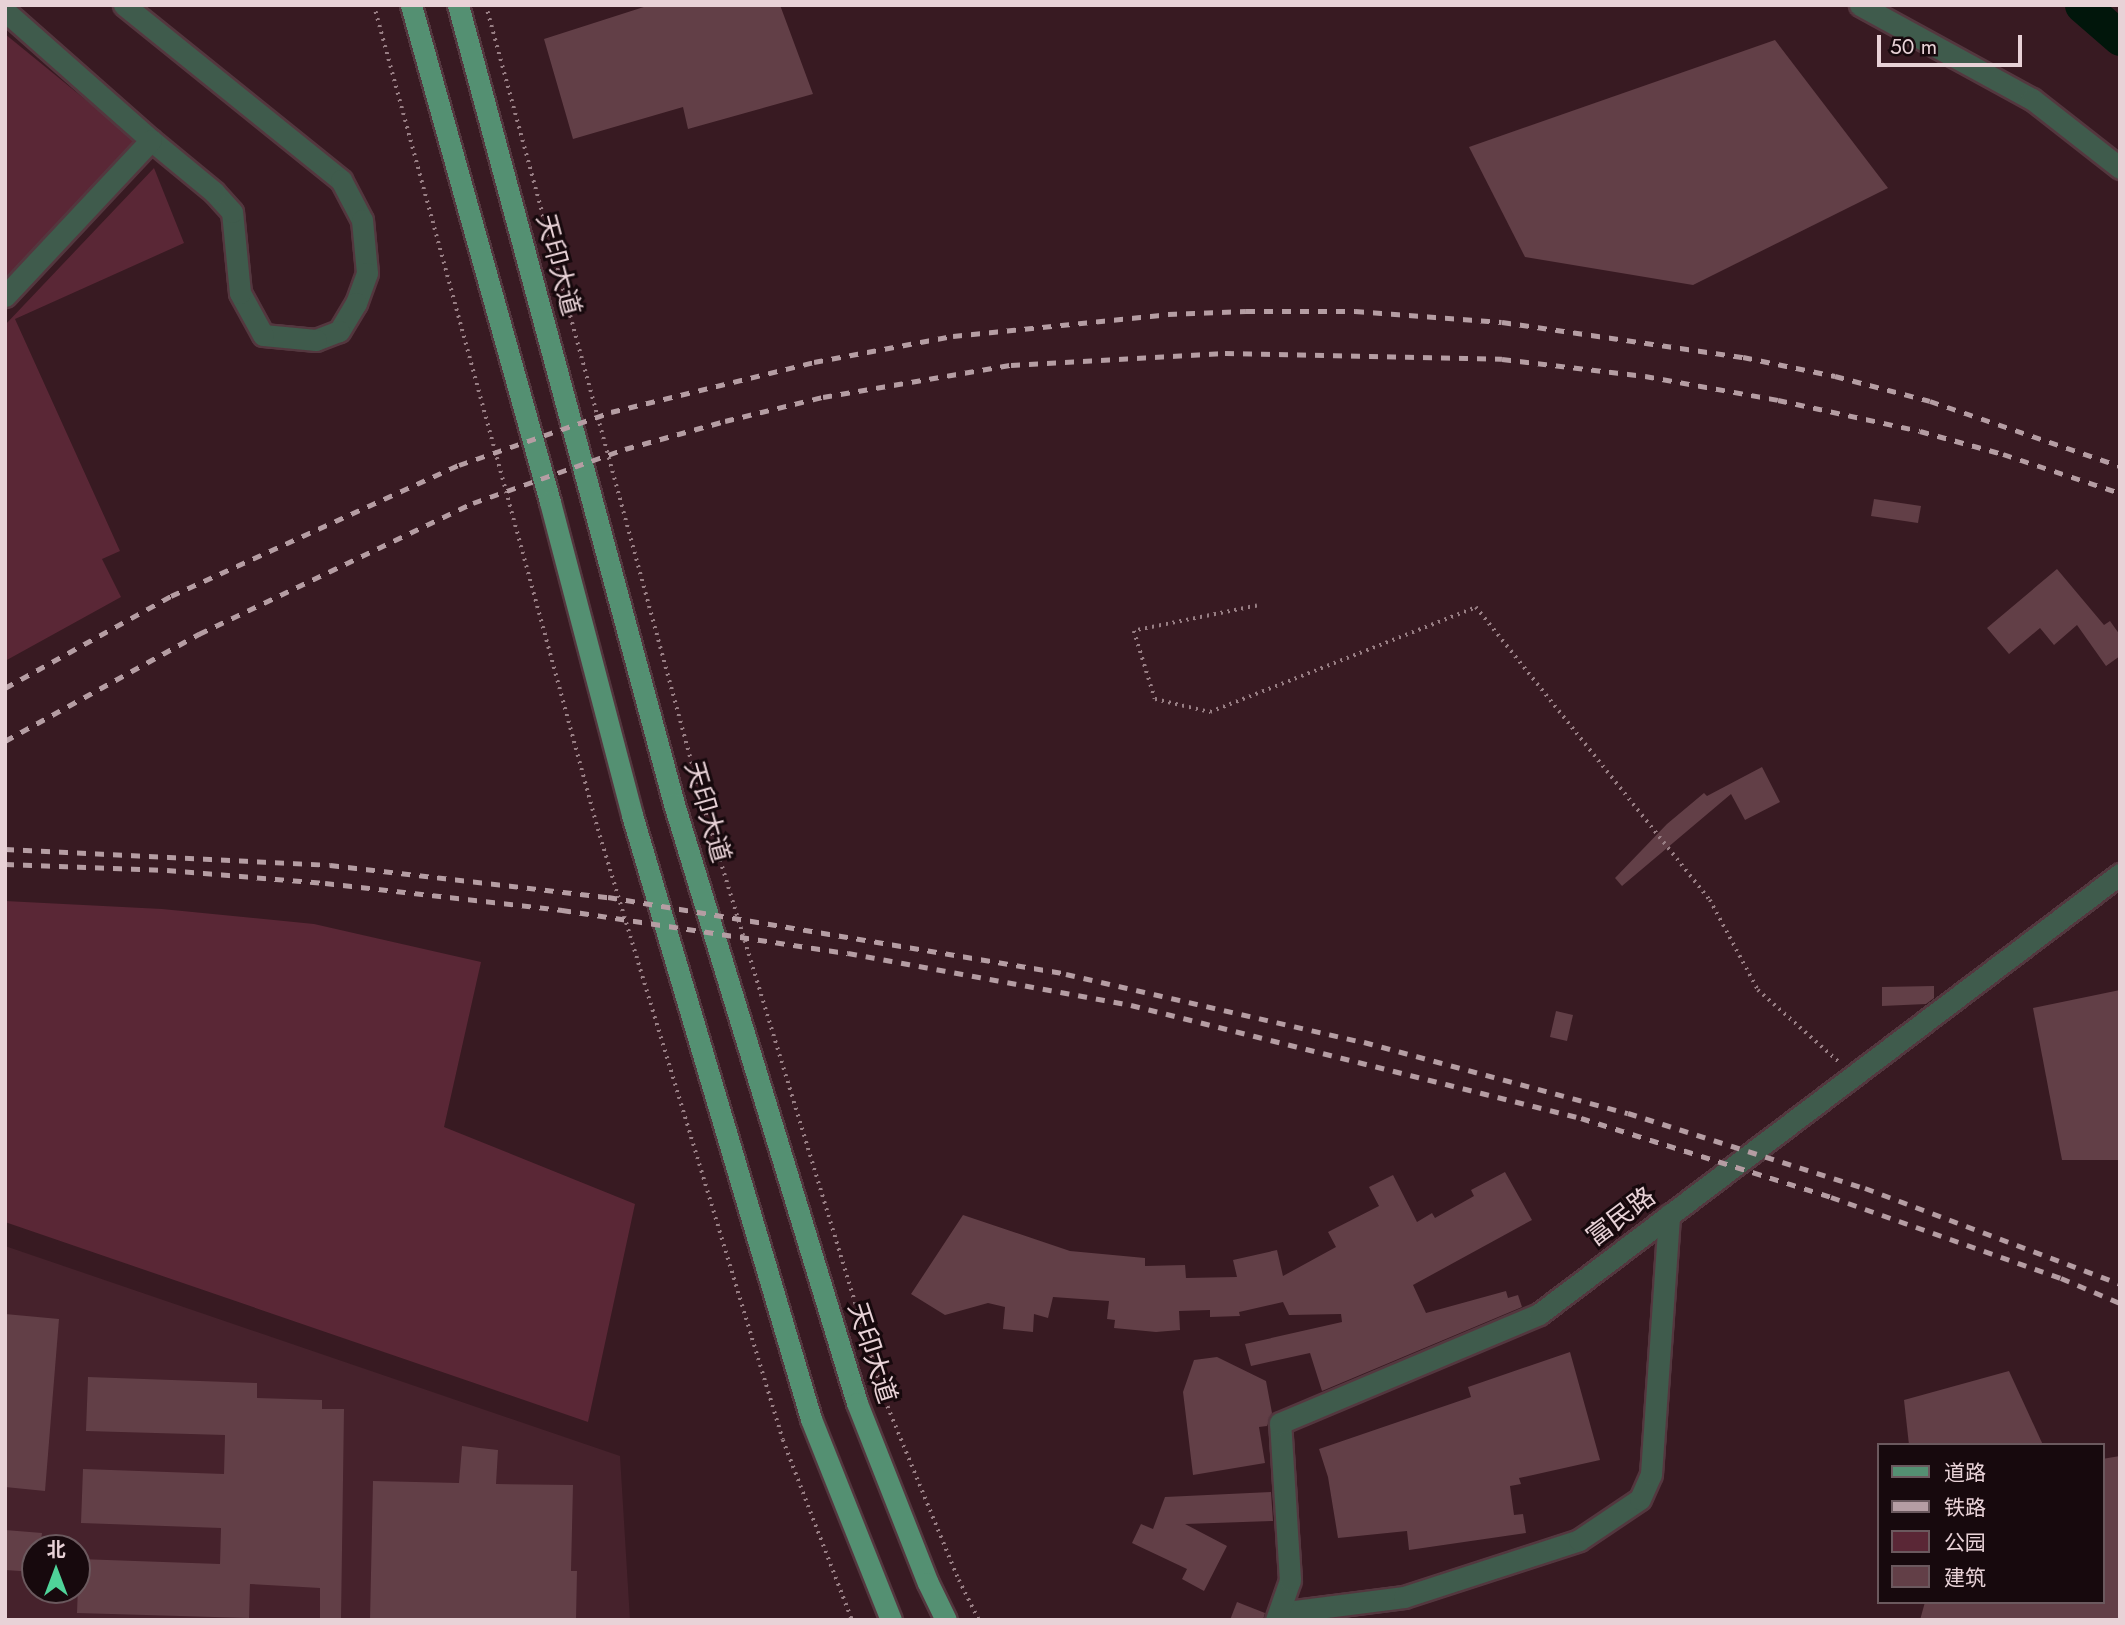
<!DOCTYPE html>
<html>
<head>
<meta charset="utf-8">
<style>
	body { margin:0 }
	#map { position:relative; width:2125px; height:1625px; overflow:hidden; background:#381a22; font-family:Jost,"Noto Sans SC",sans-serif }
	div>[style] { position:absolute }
	.built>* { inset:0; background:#46222c }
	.green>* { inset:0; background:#5a2736 }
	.river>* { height:35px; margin:-17.5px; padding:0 17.5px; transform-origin:17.5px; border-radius:17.5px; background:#01160b }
	.building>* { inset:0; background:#623f47 }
	.path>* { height:3.5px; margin-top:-1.75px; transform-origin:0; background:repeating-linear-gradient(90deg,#987e84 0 2px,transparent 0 7px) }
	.roads { filter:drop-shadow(2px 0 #54373f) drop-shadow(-2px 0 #54373f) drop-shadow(0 2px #54373f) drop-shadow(0 -2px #54373f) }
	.minor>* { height:21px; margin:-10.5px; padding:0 10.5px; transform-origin:10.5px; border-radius:10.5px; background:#3f5b4c }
	.major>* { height:21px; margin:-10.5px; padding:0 10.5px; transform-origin:10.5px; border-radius:10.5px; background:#549072 }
	.rail>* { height:5px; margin-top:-2.5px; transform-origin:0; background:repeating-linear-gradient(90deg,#b59da3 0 9px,transparent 0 18px) }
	span { translate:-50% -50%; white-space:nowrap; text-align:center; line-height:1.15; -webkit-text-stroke:6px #17090d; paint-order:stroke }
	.street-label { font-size:26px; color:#e8d2d7 }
	.frame { position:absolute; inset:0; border:7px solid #e8d2d7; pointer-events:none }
	.legend { position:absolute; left:1877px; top:1443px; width:228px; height:161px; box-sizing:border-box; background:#17090d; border:2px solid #6b595e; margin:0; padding:9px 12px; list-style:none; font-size:21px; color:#e8d2d7 }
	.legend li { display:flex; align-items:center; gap:14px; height:35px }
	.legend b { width:35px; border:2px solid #6b595e }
	.north { position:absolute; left:21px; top:1534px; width:70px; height:70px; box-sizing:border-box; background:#17090d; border:2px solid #6b595e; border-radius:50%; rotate:0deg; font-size:19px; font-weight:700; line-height:28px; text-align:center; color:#e8d2d7 }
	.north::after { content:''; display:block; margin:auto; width:24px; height:32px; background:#4fd399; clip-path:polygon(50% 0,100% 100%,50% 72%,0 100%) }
	.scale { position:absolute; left:1877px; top:35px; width:145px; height:32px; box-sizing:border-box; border:4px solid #e8d2d7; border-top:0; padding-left:9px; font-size:21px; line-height:24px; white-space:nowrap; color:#e8d2d7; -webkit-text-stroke:5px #17090d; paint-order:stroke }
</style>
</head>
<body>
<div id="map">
	<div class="built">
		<div style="clip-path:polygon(evenodd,5px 1246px,620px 1456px,630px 1620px,5px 1620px,5px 1246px,35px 1548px,77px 1548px,77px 1590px,35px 1590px,35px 1548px)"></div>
	</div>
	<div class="green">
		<div style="clip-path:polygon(5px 34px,135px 140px,5px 280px)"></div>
		<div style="clip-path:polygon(154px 168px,184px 243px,15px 319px,120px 551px,102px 559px,121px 597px,5px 661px,5px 325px)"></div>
		<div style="clip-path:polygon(5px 901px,162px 909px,314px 924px,481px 962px,444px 1127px,635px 1204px,588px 1422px,5px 1222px)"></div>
	</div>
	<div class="river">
		<div style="left:2082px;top:5px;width:50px;rotate:41deg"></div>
	</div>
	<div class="building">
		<div style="clip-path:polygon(650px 5px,780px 5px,813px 94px,688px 129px,683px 107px,573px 139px,544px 39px)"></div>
		<div style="clip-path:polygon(1775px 40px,1888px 188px,1693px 285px,1525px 257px,1469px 147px)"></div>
		<div style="clip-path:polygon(1874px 499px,1921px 506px,1918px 523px,1871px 516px)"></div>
		<div style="clip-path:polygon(2057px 569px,2104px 625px,2110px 621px,2120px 635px,2120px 656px,2106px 666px,2077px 625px,2054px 645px,2040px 628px,2009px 654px,1987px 628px)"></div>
		<div style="clip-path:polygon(1762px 767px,1780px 802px,1745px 820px,1731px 794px,1622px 886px,1615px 878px,1667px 824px,1704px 793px,1707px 796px)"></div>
		<div style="clip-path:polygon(1934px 986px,1934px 998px,1926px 1004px,1882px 1006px,1882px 987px)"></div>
		<div style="clip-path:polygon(2120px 990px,2120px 1160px,2062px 1160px,2033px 1008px)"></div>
		<div style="clip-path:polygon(1556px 1011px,1573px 1015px,1567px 1041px,1550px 1037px)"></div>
		<div style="clip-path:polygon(1505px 1172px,1532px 1220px,1413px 1285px,1426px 1313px,1506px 1291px,1508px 1298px,1518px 1295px,1522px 1307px,1322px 1391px,1310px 1353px,1251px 1366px,1245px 1344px,1342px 1322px,1341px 1314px,1289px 1315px,1283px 1302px,1239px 1312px,1240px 1316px,1210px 1317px,1210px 1310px,1179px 1311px,1180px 1330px,1156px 1332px,1114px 1328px,1115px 1320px,1107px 1319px,1109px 1301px,1053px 1297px,1048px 1318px,1034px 1314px,1033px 1332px,1003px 1329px,1005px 1307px,988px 1303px,945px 1315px,911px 1294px,963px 1215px,1070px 1251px,1145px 1258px,1145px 1266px,1185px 1265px,1186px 1278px,1237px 1277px,1233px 1260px,1277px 1250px,1283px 1276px,1336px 1247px,1328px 1232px,1379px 1206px,1369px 1187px,1393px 1175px,1417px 1222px,1432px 1213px,1435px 1218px,1474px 1196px,1471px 1190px)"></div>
		<div style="clip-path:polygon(5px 1314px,59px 1319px,45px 1491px,5px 1487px)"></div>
		<div style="clip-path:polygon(1570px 1352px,1600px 1460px,1519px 1478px,1521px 1484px,1510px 1486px,1514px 1515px,1523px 1514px,1526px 1533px,1409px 1550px,1407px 1531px,1338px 1538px,1328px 1477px,1319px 1449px,1471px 1397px,1468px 1387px)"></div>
		<div style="clip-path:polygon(1217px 1357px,1266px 1381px,1272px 1413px,1267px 1426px,1259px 1427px,1265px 1463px,1193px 1475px,1183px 1392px,1194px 1360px)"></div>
		<div style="clip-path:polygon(2009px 1371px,2043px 1445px,1909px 1445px,1904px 1400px)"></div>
		<div style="clip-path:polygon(88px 1377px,257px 1383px,257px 1398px,322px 1400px,322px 1409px,344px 1409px,341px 1620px,320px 1620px,320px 1588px,250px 1584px,249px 1618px,77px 1613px,79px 1559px,220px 1564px,221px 1528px,81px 1523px,83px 1469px,224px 1474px,225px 1435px,86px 1431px)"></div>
		<div style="clip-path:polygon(462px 1446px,498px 1450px,496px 1484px,573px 1485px,571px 1571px,577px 1571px,576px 1620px,370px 1620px,373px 1481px,459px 1483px)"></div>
		<div style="clip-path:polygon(2120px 1456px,2120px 1620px,1920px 1620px,1925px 1602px,2102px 1602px,2102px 1459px)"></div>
		<div style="clip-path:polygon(1271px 1492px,1273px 1521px,1185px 1524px,1227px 1546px,1204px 1591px,1182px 1579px,1187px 1569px,1132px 1543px,1141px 1524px,1153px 1529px,1165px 1497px)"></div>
		<div style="clip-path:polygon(5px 1530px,42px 1533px,40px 1548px,35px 1548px,35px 1572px,5px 1570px)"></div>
		<div style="clip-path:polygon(1237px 1602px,1265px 1613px,1263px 1620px,1230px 1620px)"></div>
	</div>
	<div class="path">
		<div style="left:374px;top:5px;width:854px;rotate:74.79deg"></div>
		<div style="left:598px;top:829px;width:638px;rotate:73.15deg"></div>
		<div style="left:783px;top:1440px;width:193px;rotate:69deg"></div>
		<div style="left:486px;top:5px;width:824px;rotate:74.8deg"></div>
		<div style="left:702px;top:800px;width:627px;rotate:73.04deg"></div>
		<div style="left:885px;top:1400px;width:195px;rotate:67.7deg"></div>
		<div style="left:959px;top:1580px;width:45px;rotate:63.4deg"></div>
		<div style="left:1257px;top:606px;width:126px;rotate:168.5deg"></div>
		<div style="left:1134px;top:631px;width:71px;rotate:72.8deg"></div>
		<div style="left:1155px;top:699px;width:57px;rotate:13.3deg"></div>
		<div style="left:1210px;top:712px;width:286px;rotate:-21.5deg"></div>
		<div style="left:1476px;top:607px;width:375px;rotate:51.4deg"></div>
		<div style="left:1710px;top:900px;width:102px;rotate:61.9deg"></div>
		<div style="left:1758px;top:990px;width:108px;rotate:41.6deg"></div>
	</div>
	<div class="roads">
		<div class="minor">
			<div style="left:124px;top:5px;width:279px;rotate:38.9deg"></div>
			<div style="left:341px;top:180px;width:45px;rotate:62.3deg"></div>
			<div style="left:362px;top:220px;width:53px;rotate:84.6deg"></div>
			<div style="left:367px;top:273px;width:32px;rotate:110deg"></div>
			<div style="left:356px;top:303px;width:33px;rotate:121deg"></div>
			<div style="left:339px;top:331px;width:25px;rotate:159deg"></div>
			<div style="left:316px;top:340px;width:53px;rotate:-174.6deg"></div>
			<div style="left:263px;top:335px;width:48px;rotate:-118.7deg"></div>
			<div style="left:240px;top:293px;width:81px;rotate:-95.6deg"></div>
			<div style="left:232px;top:212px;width:27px;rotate:-132deg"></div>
			<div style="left:214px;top:192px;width:82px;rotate:-140.5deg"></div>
			<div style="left:1860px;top:5px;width:196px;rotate:28.7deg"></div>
			<div style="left:2032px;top:99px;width:112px;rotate:38.1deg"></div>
			<div style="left:5px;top:11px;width:195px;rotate:41.5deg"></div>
			<div style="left:151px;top:140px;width:214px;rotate:133.1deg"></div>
			<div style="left:1279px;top:1613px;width:126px;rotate:-7.3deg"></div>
			<div style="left:1404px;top:1597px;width:184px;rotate:-18deg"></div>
			<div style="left:1579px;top:1540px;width:73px;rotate:-33.9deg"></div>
			<div style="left:1640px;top:1499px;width:27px;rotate:-66deg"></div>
			<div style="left:1651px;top:1474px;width:260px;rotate:-86deg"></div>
			<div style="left:1276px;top:1620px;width:42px;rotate:-70.7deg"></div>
			<div style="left:1290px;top:1580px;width:157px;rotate:-93.6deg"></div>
			<div style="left:1280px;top:1423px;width:281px;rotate:-22.8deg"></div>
			<div style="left:1539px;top:1314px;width:729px;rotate:-37.14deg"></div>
		</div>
		<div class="major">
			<div style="left:411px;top:5px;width:516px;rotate:74.37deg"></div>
			<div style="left:550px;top:502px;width:324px;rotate:75.3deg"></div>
			<div style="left:632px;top:815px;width:630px;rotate:73.49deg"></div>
			<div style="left:811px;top:1419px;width:216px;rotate:68.3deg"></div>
			<div style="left:458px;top:5px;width:828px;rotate:74.87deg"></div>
			<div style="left:674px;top:804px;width:626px;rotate:73.01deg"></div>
			<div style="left:857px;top:1403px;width:193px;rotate:68.5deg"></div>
			<div style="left:928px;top:1583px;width:41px;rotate:64.1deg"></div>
		</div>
	</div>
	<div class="rail">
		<div style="left:5px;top:688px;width:190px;rotate:-29deg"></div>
		<div style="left:171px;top:596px;width:316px;rotate:-24.5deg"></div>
		<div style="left:459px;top:465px;width:161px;rotate:-19.2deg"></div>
		<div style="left:611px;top:412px;width:209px;rotate:-13.8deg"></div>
		<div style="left:814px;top:362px;width:141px;rotate:-10.6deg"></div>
		<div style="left:953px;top:336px;width:216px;rotate:-5.8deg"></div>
		<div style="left:1168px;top:314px;width:78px;rotate:-2.2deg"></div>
		<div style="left:1246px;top:311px;width:109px"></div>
		<div style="left:1355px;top:311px;width:147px;rotate:4.3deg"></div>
		<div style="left:1502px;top:322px;width:244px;rotate:8.3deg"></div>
		<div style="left:1743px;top:357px;width:94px;rotate:11.7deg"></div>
		<div style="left:1835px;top:376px;width:98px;rotate:14.7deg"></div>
		<div style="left:1930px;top:401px;width:201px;rotate:18.9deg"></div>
		<div style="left:5px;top:741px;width:222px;rotate:-28.9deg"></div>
		<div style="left:199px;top:634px;width:304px;rotate:-25.6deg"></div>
		<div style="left:473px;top:503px;width:161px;rotate:-19.6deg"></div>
		<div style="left:625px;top:449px;width:104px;rotate:-15.6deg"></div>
		<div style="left:725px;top:421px;width:101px;rotate:-13.8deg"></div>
		<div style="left:823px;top:397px;width:191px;rotate:-9.7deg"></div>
		<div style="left:1011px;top:365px;width:214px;rotate:-3.2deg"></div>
		<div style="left:1225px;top:353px;width:277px;rotate:1.2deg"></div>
		<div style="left:1502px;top:359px;width:144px;rotate:6.8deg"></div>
		<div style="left:1645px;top:376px;width:135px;rotate:10.2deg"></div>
		<div style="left:1778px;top:400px;width:145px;rotate:12.3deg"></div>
		<div style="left:1920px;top:431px;width:86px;rotate:15.5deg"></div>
		<div style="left:2003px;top:454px;width:123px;rotate:18.4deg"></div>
		<div style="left:5px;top:849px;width:325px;rotate:2.8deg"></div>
		<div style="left:330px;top:865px;width:280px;rotate:6.6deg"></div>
		<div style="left:608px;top:897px;width:464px;rotate:9.5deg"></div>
		<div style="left:1066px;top:974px;width:306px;rotate:12.9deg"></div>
		<div style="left:1364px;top:1042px;width:273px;rotate:15.1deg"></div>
		<div style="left:1628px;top:1113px;width:249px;rotate:17.6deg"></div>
		<div style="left:1865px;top:1188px;width:272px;rotate:20.6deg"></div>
		<div style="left:5px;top:864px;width:162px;rotate:2.1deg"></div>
		<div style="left:167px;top:870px;width:159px;rotate:4.7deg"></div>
		<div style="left:325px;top:883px;width:239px;rotate:6.5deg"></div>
		<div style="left:562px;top:910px;width:289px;rotate:8.6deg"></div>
		<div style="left:848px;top:953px;width:288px;rotate:10.4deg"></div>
		<div style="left:1131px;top:1005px;width:464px;rotate:14.1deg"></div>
		<div style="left:1581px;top:1118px;width:262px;rotate:17.5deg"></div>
		<div style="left:1831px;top:1197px;width:244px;rotate:19.4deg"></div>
		<div style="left:2061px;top:1278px;width:64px;rotate:23deg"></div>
	</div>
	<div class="street-label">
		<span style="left:558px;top:265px;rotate:75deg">天印大道</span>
		<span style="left:707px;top:812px;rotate:74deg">天印大道</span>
		<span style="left:1621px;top:1217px;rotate:-37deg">富民路</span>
		<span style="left:872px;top:1353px;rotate:72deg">天印大道</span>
	</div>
	<div class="frame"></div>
	<ul class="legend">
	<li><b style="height:9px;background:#549072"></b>道路</li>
	<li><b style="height:9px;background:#b59da3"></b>铁路</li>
	<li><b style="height:19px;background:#5a2736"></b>公园</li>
	<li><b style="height:19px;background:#623f47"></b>建筑</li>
	</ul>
	<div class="north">北</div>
	<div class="scale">50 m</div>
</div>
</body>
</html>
